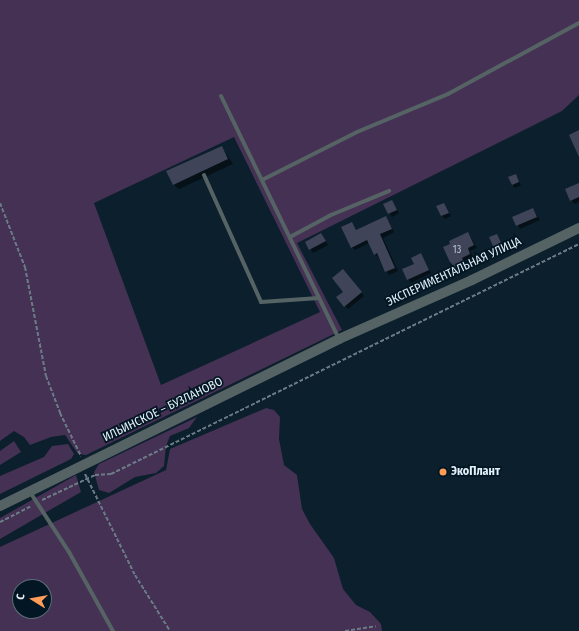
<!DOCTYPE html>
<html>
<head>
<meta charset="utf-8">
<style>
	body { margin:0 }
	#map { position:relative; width:579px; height:631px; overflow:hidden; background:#0b1f2c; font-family:"Fira Sans Condensed",sans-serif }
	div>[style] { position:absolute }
	.green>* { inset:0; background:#453154 }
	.shadow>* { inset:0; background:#0007 }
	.building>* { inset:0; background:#3f4459 }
	.path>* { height:2px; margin-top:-1px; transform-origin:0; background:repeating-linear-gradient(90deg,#6a7b86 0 4px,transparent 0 6px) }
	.service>* { height:4px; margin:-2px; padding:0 2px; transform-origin:2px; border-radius:2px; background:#566364 }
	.tertiary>* { height:10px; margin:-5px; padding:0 5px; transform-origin:5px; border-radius:5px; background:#566364 }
	.dots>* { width:11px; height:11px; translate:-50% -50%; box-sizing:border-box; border:2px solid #031623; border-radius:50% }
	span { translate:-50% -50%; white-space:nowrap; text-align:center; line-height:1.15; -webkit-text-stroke:3.5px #031623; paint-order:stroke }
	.number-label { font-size:10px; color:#b9c4d0 }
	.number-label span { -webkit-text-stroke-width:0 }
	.street-label { font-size:12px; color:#e2eff8 }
	.poi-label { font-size:12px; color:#e2eff8; font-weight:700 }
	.left { translate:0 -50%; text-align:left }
	.north { position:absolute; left:12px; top:579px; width:40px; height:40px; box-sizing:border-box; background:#031623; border:1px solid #5c6d78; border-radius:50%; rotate:281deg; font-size:11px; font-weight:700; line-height:16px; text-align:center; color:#e2eff8 }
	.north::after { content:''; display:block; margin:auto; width:14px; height:18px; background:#fe9c58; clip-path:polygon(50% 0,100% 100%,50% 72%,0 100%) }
</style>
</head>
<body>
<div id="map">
	<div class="green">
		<div style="clip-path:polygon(evenodd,0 0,579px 0,579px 95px,562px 111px,297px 243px,342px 330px,86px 455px,78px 454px,65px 435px,51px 437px,30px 445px,24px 437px,14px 431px,0 441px,0 0,234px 137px,320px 312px,161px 385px,94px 203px,234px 137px)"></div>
		<div style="clip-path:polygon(evenodd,266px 408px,274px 410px,280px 417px,279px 439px,284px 465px,297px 475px,302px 509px,310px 524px,334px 558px,343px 589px,356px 605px,370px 612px,381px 624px,382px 631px,0 631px,0 547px,166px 470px,170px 449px,266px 408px,20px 587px,44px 587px,44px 611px,20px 611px,20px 587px)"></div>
		<div style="clip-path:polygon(197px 417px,189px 428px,170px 436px,166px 446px,164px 466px,156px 473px,135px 477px,109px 493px,99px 490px,94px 472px,99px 464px)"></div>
		<div style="clip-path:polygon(14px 441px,21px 452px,0 465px,0 451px)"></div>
		<div style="clip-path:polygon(68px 444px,74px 454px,71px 459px,0 494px,0 476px,44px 457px,52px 446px)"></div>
		<div style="clip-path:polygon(76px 475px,81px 492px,0 539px,0 518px)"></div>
	</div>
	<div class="shadow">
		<div style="clip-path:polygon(222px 147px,233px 164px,179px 189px,174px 185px)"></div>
		<div style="clip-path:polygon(515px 175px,521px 185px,515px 188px,512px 184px)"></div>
		<div style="clip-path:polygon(579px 184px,579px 202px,574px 204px,566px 190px)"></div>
		<div style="clip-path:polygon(392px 201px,399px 213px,392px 217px,385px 205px)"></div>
		<div style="clip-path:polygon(444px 204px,451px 216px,445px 219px,442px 216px)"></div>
		<div style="clip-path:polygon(533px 209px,540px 220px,520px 229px,513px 217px)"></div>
		<div style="clip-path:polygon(385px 217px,394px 232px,383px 238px,398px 271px,389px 275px,369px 243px,355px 250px,352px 247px,352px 223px,357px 231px)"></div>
		<div style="clip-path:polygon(468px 233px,477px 248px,470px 251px,473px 257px,465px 261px,468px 269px,458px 274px,455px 270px)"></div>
		<div style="clip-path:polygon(321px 234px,328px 245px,313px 253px,306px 242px)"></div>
		<div style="clip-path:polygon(497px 235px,505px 251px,499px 253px,496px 250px)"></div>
		<div style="clip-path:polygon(421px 254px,431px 273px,411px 283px,408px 279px)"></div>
		<div style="clip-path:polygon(346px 274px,364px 296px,348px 309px,345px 306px)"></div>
	</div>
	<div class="building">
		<div style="clip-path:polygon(579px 130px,579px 157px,569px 135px)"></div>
		<div style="clip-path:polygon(222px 146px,228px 159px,173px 185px,166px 171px)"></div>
		<div style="clip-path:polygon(516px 174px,519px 182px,512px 185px,508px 177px)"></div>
		<div style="clip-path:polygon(579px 183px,579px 197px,570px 201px,565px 189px)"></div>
		<div style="clip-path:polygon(392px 200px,397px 210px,388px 214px,383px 204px)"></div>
		<div style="clip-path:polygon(444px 203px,449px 213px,441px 216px,436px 206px)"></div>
		<div style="clip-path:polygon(533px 208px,537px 217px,516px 226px,512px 217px)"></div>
		<div style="clip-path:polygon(386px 216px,392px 229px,380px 234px,395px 268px,385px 272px,377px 253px,374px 255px,367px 240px,351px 248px,341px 227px,352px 222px,356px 230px)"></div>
		<div style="clip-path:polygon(468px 232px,474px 245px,468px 248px,470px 254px,462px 258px,466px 266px,454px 271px,443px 247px,450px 244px,449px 241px)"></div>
		<div style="clip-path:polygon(321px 233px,326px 241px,309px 250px,305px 242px)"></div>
		<div style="clip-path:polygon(497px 234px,503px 247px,495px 251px,489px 237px)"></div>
		<div style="clip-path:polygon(421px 253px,429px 270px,407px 280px,402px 269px,414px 264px,411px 258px)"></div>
		<div style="clip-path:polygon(343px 269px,362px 292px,344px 307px,336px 297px,343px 292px,332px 278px)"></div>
	</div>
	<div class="path">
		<div style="left:0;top:203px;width:69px;rotate:68.7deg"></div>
		<div style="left:25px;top:267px;width:111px;rotate:79.1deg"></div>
		<div style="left:46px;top:376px;width:40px;rotate:69deg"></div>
		<div style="left:60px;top:413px;width:48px;rotate:64deg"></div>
		<div style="left:85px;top:474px;width:113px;rotate:63.7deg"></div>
		<div style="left:135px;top:575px;width:66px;rotate:58deg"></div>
		<div style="left:42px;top:500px;width:59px;rotate:-25.3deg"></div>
		<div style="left:95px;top:475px;width:16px;rotate:-4deg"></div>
		<div style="left:111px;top:474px;width:521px;rotate:-26.17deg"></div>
		<div style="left:0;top:522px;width:35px;rotate:-27deg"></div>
		<div style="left:345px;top:631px;width:31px;rotate:-9deg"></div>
	</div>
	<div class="service">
		<div style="left:221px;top:96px;width:270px;rotate:64.1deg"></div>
		<div style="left:204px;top:175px;width:139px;rotate:65.8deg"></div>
		<div style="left:261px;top:302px;width:58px;rotate:-3.9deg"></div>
		<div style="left:262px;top:180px;width:106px;rotate:-26.8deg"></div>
		<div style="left:357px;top:132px;width:99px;rotate:-22.7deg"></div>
		<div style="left:448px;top:94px;width:149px;rotate:-28.5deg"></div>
		<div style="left:290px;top:237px;width:47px;rotate:-28.2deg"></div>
		<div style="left:331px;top:215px;width:63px;rotate:-22.5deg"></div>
		<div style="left:30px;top:492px;width:72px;rotate:57deg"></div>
		<div style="left:69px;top:552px;width:90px;rotate:60.9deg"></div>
	</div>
	<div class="tertiary">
		<div style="left:0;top:506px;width:378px;rotate:-26.2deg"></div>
		<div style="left:339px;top:339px;width:145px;rotate:-23.9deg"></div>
		<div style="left:472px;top:280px;width:119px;rotate:-25.9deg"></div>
	</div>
	<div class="dots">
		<div style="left:443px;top:472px;background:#fe9c58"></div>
	</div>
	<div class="number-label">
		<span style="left:457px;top:251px">13</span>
	</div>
	<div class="street-label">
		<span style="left:454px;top:272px;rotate:-25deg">ЭКСПЕРИМЕНТАЛЬНАЯ УЛИЦА</span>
		<span style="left:163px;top:410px;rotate:-26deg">ИЛЬИНСКОЕ – БУЗЛАНОВО</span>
	</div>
	<div class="poi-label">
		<span class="left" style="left:451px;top:472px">ЭкоПлант</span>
	</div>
	<div class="north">С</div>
</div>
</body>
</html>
